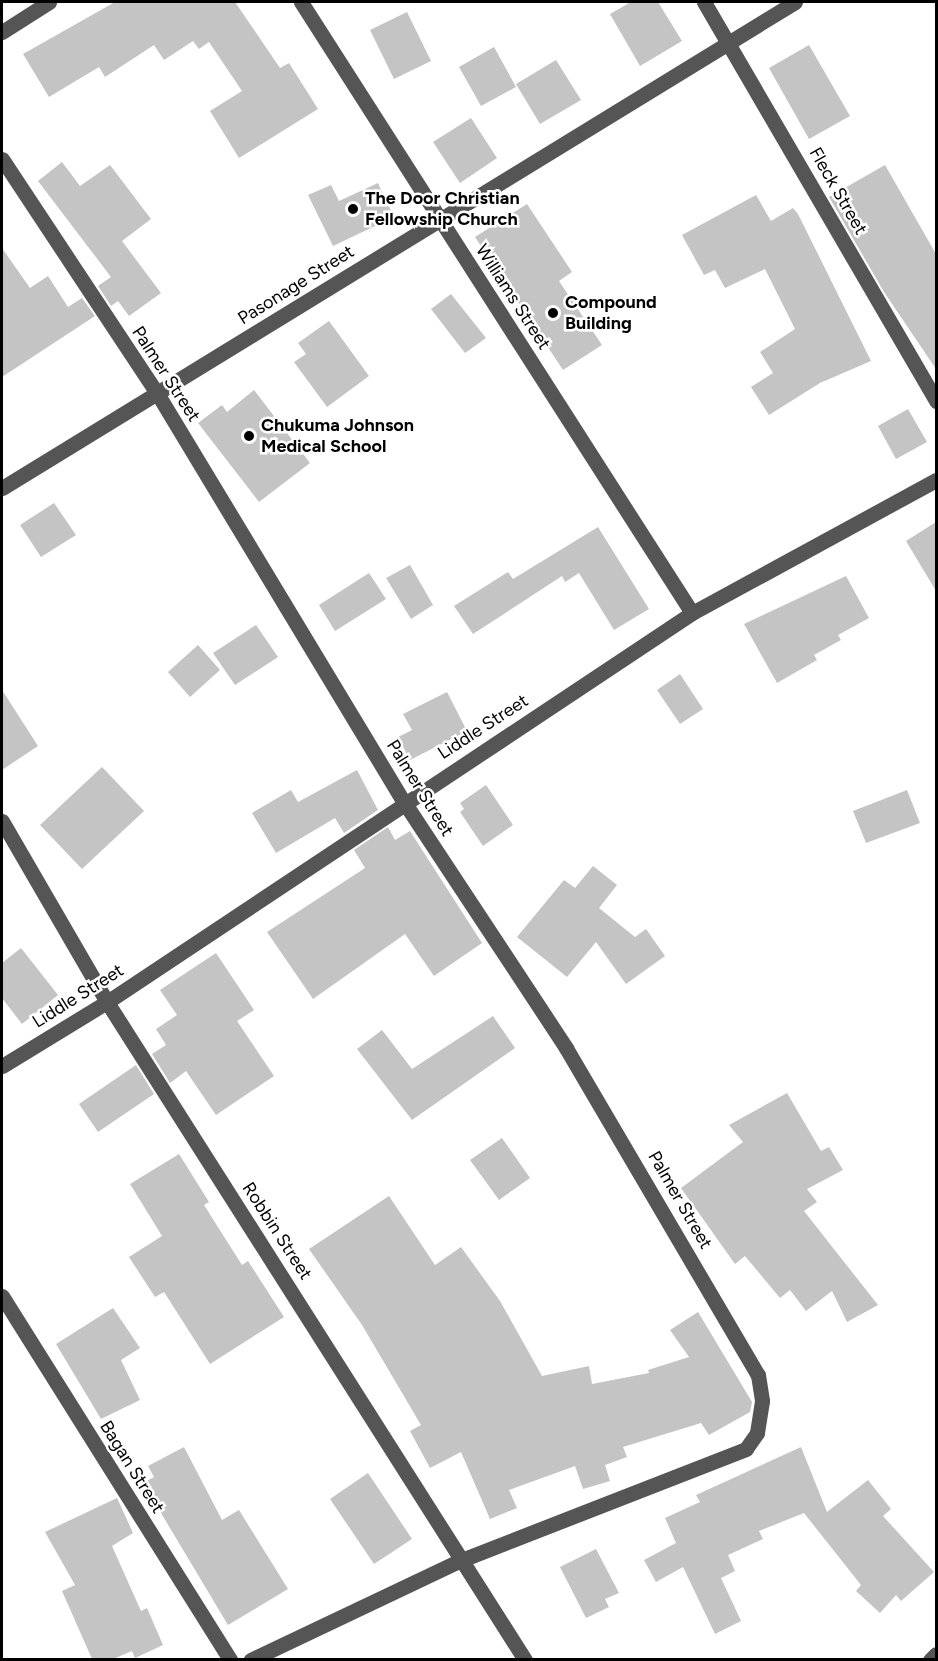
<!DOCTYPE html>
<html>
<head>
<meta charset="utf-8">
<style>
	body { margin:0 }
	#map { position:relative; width:938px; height:1661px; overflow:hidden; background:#fff; font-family:Figtree,sans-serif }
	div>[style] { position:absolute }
	.building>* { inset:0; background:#c4c4c4 }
	.minor>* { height:15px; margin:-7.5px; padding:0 7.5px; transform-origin:7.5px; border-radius:7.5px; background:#555 }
	.dots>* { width:16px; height:16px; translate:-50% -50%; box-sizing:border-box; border:3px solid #fff; border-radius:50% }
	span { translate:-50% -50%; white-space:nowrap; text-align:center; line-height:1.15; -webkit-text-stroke:5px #fff; paint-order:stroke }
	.street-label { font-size:18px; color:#000 }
	.poi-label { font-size:18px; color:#000; font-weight:700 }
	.left { translate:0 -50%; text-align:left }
	.frame { position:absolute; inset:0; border:3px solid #000; pointer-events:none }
</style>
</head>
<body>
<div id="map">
	<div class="building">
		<div style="clip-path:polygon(115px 2px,235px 2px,280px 68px,289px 63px,318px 109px,239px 158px,210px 111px,242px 91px,209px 42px,199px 49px,193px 41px,164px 60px,154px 45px,105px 77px,99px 67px,49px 97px,23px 54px)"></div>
		<div style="clip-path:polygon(631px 2px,658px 2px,682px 41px,640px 66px,610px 14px)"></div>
		<div style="clip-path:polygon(407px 12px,431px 61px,394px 79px,370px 30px)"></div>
		<div style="clip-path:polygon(809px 45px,850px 116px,809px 139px,769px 68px)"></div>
		<div style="clip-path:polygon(494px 47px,516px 87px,481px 106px,459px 67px)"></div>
		<div style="clip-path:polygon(556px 60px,581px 100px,540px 124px,516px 84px)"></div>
		<div style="clip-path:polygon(471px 118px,497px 158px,460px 183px,433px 142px)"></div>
		<div style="clip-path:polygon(62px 162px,80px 186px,110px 165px,151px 219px,122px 241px,161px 293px,129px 316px,118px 301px,111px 306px,98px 286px,111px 277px,38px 181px)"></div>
		<div style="clip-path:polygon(885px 165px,936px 254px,936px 369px,884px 292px,829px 197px)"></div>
		<div style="clip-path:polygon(378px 183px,394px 217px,333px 246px,308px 195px,331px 185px,339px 201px)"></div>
		<div style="clip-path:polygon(756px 195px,771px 221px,793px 208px,798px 214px,871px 361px,820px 383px,769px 415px,751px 387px,773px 373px,760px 352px,795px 329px,765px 269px,725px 288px,715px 270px,704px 275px,682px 235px)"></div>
		<div style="clip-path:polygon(527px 204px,572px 272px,559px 281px,602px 345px,563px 370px,475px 237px)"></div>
		<div style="clip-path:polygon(2px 248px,30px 288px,48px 276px,68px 307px,82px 298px,95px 316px,2px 377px)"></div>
		<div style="clip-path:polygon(451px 294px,486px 338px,465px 353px,431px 309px)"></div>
		<div style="clip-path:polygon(329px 321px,369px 376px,327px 407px,294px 362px,306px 354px,298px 343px)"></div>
		<div style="clip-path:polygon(254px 390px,310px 463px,259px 502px,198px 423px,222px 405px,227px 412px)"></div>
		<div style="clip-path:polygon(908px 409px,927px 442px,896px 459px,878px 426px)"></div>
		<div style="clip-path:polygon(54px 503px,76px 535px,41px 557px,20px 525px)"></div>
		<div style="clip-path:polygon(936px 522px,936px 591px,906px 541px)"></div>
		<div style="clip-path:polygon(598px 527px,649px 609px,614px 630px,579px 573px,565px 582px,562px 576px,473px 634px,454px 606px,508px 572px,513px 579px)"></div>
		<div style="clip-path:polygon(410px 565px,433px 605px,411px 619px,386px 578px)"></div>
		<div style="clip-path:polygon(369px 573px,386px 599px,335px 631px,319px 605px)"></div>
		<div style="clip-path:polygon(846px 576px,869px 618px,838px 635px,841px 640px,814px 655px,817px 660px,777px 683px,744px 624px)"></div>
		<div style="clip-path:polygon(256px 625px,278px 657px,235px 685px,213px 653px)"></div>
		<div style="clip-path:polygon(198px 645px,220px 670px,190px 697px,168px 672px)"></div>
		<div style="clip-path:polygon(680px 674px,703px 709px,680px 724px,657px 690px)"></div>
		<div style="clip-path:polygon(2px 690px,38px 746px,2px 770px)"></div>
		<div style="clip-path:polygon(447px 692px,467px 731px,410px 760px,398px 737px,412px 730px,403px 714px)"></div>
		<div style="clip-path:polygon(102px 767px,144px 811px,82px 869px,40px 825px)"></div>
		<div style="clip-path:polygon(357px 770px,378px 810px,344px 833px,335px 818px,276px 853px,252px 813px,291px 790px,298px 802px)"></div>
		<div style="clip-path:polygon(486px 785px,513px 825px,483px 846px,460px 812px,464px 809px,460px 803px)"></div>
		<div style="clip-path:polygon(907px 790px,920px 823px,866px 843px,853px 811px)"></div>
		<div style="clip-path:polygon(388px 827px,395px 840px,410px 831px,482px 943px,434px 976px,405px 934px,313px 999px,267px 932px,365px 868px,354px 850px)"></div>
		<div style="clip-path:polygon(593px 866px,617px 885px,599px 908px,635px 937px,646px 929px,665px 956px,626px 984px,596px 942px,567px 977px,517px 937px,564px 880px,575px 888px)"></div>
		<div style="clip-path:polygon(21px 948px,58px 995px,22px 1024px,2px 998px,2px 963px)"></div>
		<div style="clip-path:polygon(216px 953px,254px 1010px,237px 1021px,274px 1076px,216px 1115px,186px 1071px,170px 1083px,152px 1054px,166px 1045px,156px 1029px,177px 1015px,160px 990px)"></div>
		<div style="clip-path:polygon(493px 1016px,515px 1048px,412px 1120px,357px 1049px,382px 1030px,412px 1069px)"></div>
		<div style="clip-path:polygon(136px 1065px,154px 1094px,98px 1132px,79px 1104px)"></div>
		<div style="clip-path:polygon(787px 1093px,821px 1151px,829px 1147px,843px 1170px,807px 1189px,817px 1202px,804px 1211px,878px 1305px,847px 1322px,832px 1291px,806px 1311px,790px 1290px,780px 1298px,745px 1256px,735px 1264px,681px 1188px,743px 1142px,729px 1125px)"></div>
		<div style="clip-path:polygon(502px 1138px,530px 1178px,499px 1200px,470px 1160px)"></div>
		<div style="clip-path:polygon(179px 1154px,209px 1202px,204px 1205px,242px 1265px,248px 1261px,284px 1317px,210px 1364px,164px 1292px,155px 1297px,129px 1257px,162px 1236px,130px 1184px)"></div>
		<div style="clip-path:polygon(389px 1196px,435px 1265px,461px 1247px,500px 1301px,542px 1376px,589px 1366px,592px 1384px,649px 1373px,648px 1370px,689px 1357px,670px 1330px,698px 1312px,752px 1402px,750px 1412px,709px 1435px,701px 1423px,623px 1447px,627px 1457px,605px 1465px,610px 1481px,583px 1489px,575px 1466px,509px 1490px,517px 1508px,490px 1519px,461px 1452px,430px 1468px,410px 1431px,421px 1425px,362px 1325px,309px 1249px)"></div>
		<div style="clip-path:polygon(113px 1308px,140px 1348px,121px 1360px,140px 1400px,101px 1419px,56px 1344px)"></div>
		<div style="clip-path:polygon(184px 1447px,222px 1520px,239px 1510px,288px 1589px,228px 1625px,143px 1483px,154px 1477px,148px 1466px)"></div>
		<div style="clip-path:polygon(801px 1447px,827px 1512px,868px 1480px,891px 1509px,883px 1516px,934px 1572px,901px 1601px,896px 1595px,880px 1613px,856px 1591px,861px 1585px,804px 1513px,759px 1531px,763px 1539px,728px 1555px,735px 1571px,721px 1578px,741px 1621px,715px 1634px,683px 1567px,656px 1582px,644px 1560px,676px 1543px,665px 1518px,700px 1502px,696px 1495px)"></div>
		<div style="clip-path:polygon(368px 1473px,412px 1539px,374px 1564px,330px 1499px)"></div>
		<div style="clip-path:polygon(117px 1498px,133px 1533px,112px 1546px,141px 1611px,147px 1608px,163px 1645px,135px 1658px,132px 1651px,113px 1659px,92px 1659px,62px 1591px,75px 1585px,45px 1532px)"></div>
		<div style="clip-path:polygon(596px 1549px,619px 1593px,605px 1599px,609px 1607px,586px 1618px,560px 1567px)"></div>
	</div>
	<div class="minor">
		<div style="left:301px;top:2px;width:725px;rotate:57.38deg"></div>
		<div style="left:704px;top:2px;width:462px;rotate:59.8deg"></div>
		<div style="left:2px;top:32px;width:56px;rotate:-32.6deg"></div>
		<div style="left:2px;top:159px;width:281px;rotate:56.5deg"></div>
		<div style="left:157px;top:393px;width:478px;rotate:58.9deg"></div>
		<div style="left:404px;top:802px;width:295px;rotate:56.6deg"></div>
		<div style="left:566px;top:1048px;width:379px;rotate:59.6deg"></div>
		<div style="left:758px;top:1375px;width:26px;rotate:81deg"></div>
		<div style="left:762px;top:1401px;width:32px;rotate:99deg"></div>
		<div style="left:757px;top:1433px;width:19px;rotate:125deg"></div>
		<div style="left:746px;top:1449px;width:306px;rotate:158.7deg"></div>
		<div style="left:461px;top:1560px;width:233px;rotate:154.6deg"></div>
		<div style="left:2px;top:488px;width:930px;rotate:-31.5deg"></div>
		<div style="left:2px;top:821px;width:209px;rotate:59.9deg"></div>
		<div style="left:107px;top:1002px;width:780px;rotate:57.57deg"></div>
		<div style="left:2px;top:1066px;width:123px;rotate:-31.4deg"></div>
		<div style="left:107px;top:1002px;width:703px;rotate:-33.62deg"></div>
		<div style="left:692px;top:613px;width:278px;rotate:-28.6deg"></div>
		<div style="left:2px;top:1296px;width:430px;rotate:57.9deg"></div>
		<div style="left:930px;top:1660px;width:8px;rotate:-45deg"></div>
	</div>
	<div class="dots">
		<div style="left:353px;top:209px;background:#000"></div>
		<div style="left:553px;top:313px;background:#000"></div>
		<div style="left:249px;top:436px;background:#000"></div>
	</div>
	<div class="street-label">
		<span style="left:838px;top:191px;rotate:60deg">Fleck Street</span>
		<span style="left:296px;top:285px;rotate:-32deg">Pasonage Street</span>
		<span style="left:513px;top:297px;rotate:57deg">Williams Street</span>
		<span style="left:166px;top:374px;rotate:57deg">Palmer Street</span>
		<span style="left:483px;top:727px;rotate:-33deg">Liddle Street</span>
		<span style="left:420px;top:788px;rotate:58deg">Palmer Street</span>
		<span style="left:78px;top:996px;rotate:-32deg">Liddle Street</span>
		<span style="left:680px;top:1200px;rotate:60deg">Palmer Street</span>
		<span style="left:277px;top:1231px;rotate:57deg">Robbin Street</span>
		<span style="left:132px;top:1467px;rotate:58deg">Bagan Street</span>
	</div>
	<div class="poi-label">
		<span class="left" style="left:365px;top:209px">The Door Christian<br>Fellowship Church</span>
		<span class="left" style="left:565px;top:313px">Compound<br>Building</span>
		<span class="left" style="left:261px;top:436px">Chukuma Johnson<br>Medical School</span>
	</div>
	<div class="frame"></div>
</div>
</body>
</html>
